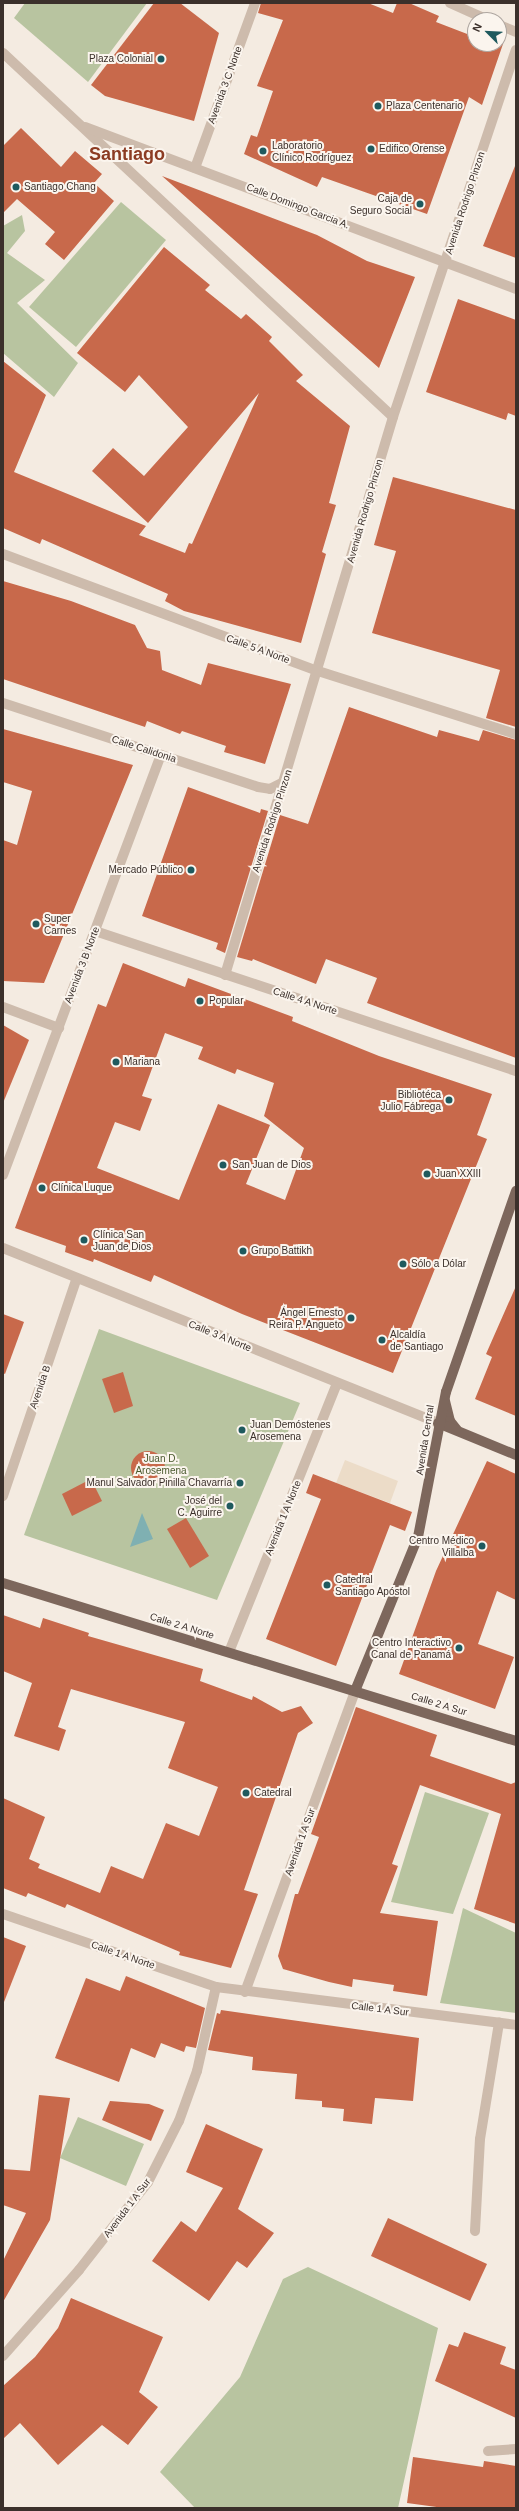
<!DOCTYPE html>
<html>
<head>
<meta charset="utf-8">
<style>
	body { margin:0 }
	#map { position:relative; width:519px; height:2511px; overflow:hidden; background:#f4ebe1; font-family:Helvetica,sans-serif }
	div>[style] { position:absolute }
	.green>* { inset:0; background:#b8c4a0 }
	.plaza>* { inset:0; background:#ecdcc8 }
	.water>* { inset:0; background:#7fb0b2 }
	.building>* { inset:0; background:#c8694b }
	.round { border-radius:50% }
	.minor>* { height:10px; margin:-5px; padding:0 5px; transform-origin:5px; border-radius:5px; background:#cdbbac }
	.major>* { height:10px; margin:-5px; padding:0 5px; transform-origin:5px; border-radius:5px; background:#7d675c }
	.dots>* { width:11px; height:11px; translate:-50% -50%; box-sizing:border-box; border:2px solid #fbf5ee; border-radius:50% }
	span { translate:-50% -50%; white-space:nowrap; text-align:center; line-height:1.15; -webkit-text-stroke:4px #fbf5ee; paint-order:stroke }
	.poi-label { font-size:10px; color:#3b302b }
	.right { translate:-100% -50%; text-align:right }
	.left { translate:0 -50%; text-align:left }
	.street-label { font-size:10px; color:#3b302b }
	.park-label { font-size:10px; color:#4a5a2e }
	.town-label { font-size:18px; color:#8c3b22; font-weight:700 }
	.frame { position:absolute; inset:0; border:4px solid #3b302b; pointer-events:none }
	.north { position:absolute; left:467px; top:12px; width:40px; height:40px; box-sizing:border-box; background:#fbf5ee; border:1px solid #aea6a0; border-radius:50%; rotate:294deg; font-size:11px; font-weight:700; line-height:16px; text-align:center; color:#3b302b }
	.north::after { content:''; display:block; margin:auto; width:14px; height:18px; background:#1f5a5e; clip-path:polygon(50% 0,100% 100%,50% 72%,0 100%) }
</style>
</head>
<body>
<div id="map">
	<div class="green">
		<div style="clip-path:polygon(25px 3px,147px 3px,88px 82px,14px 18px)"></div>
		<div style="clip-path:polygon(121px 202px,166px 240px,76px 347px,29px 307px)"></div>
		<div style="clip-path:polygon(22px 215px,25px 231px,7px 253px,45px 280px,17px 303px,78px 363px,54px 397px,3px 353px,3px 226px)"></div>
		<div style="clip-path:polygon(99px 1329px,300px 1403px,217px 1600px,24px 1535px)"></div>
		<div style="clip-path:polygon(425px 1792px,489px 1813px,453px 1914px,391px 1902px)"></div>
		<div style="clip-path:polygon(463px 1908px,516px 1933px,516px 2013px,440px 2003px)"></div>
		<div style="clip-path:polygon(78px 2117px,144px 2144px,126px 2186px,60px 2158px)"></div>
		<div style="clip-path:polygon(308px 2267px,438px 2328px,398px 2508px,195px 2508px,160px 2472px,240px 2377px,283px 2279px)"></div>
	</div>
	<div class="plaza">
		<div style="clip-path:polygon(345px 1460px,398px 1481px,390px 1503px,336px 1483px)"></div>
	</div>
	<div class="water">
		<div style="clip-path:polygon(142px 1513px,153px 1539px,130px 1547px)"></div>
	</div>
	<div class="building">
		<div style="clip-path:polygon(154px 3px,180px 3px,219px 33px,194px 121px,105px 96px,91px 85px)"></div>
		<div style="clip-path:polygon(261px 3px,368px 3px,393px 13px,397px 3px,409px 3px,439px 16px,436px 22px,475px 37px,475px 44px,503px 44px,482px 105px,469px 97px,427px 214px,322px 177px,317px 187px,244px 154px,251px 135px,257px 137px,273px 91px,257px 86px,283px 20px,258px 13px)"></div>
		<div style="clip-path:polygon(21px 128px,61px 167px,75px 151px,102px 174px,94px 183px,114px 201px,64px 260px,45px 244px,55px 232px,17px 199px,3px 213px,3px 146px)"></div>
		<div style="clip-path:polygon(515px 166px,516px 166px,516px 258px,483px 246px)"></div>
		<div style="clip-path:polygon(162px 176px,317px 235px,367px 261px,415px 277px,379px 368px)"></div>
		<div style="clip-path:polygon(164px 247px,210px 285px,205px 290px,241px 319px,246px 314px,272px 337px,269px 341px,303px 375px,296px 381px,350px 426px,329px 503px,336px 505px,322px 552px,326px 554px,301px 643px,184px 611px,165px 601px,168px 594px,42px 539px,40px 544px,3px 528px,3px 361px,46px 395px,14px 472px,146px 526px,139px 535px,185px 553px,189px 543px,192px 544px,259px 393px,148px 523px,92px 471px,113px 448px,144px 476px,188px 427px,139px 375px,125px 392px,77px 353px)"></div>
		<div style="clip-path:polygon(458px 299px,516px 320px,516px 416px,508px 413px,506px 420px,426px 392px)"></div>
		<div style="clip-path:polygon(393px 477px,516px 510px,516px 727px,486px 718px,500px 670px,372px 633px,396px 551px,374px 545px)"></div>
		<div style="clip-path:polygon(3px 581px,71px 601px,135px 625px,147px 648px,160px 651px,162px 670px,201px 685px,208px 663px,291px 684px,265px 764px,224px 752px,226px 746px,182px 731px,180px 734px,147px 721px,145px 727px,3px 679px)"></div>
		<div style="clip-path:polygon(349px 707px,437px 737px,439px 730px,479px 741px,483px 730px,516px 740px,516px 1058px,367px 1003px,377px 978px,326px 959px,316px 984px,253px 959px,252px 961px,237px 957px,280px 815px,308px 824px)"></div>
		<div style="clip-path:polygon(3px 729px,133px 765px,44px 983px,3px 981px,3px 840px,17px 845px,32px 791px,3px 782px)"></div>
		<div style="clip-path:polygon(188px 787px,260px 813px,261px 809px,268px 811px,225px 953px,216px 949px,218px 943px,142px 916px)"></div>
		<div style="clip-path:polygon(evenodd,123px 963px,185px 987px,188px 978px,293px 1017px,292px 1021px,379px 1056px,492px 1094px,477px 1135px,487px 1139px,393px 1373px,242px 1314px,154px 1275px,151px 1282px,94px 1259px,93px 1262px,65px 1252px,66px 1246px,15px 1228px,98px 1004px,106px 1007px,123px 963px,165px 1033px,203px 1047px,198px 1059px,235px 1074px,237px 1069px,274px 1083px,264px 1116px,304px 1148px,285px 1200px,246px 1184px,270px 1125px,218px 1104px,179px 1200px,97px 1168px,115px 1122px,140px 1131px,152px 1099px,142px 1096px,165px 1033px)"></div>
		<div style="clip-path:polygon(3px 1025px,29px 1040px,3px 1103px)"></div>
		<div style="clip-path:polygon(516px 1286px,516px 1416px,475px 1399px,492px 1357px,486px 1354px)"></div>
		<div style="clip-path:polygon(3px 1314px,24px 1322px,5px 1374px,3px 1373px)"></div>
		<div style="clip-path:polygon(123px 1372px,133px 1406px,114px 1413px,102px 1379px)"></div>
		<div class="round" style="left:131px;top:1451px;width:34px;height:34px"></div>
		<div style="clip-path:polygon(487px 1461px,516px 1474px,516px 1600px,497px 1591px,478px 1644px,514px 1657px,495px 1709px,399px 1674px,436px 1571px)"></div>
		<div style="clip-path:polygon(313px 1474px,412px 1512px,405px 1531px,390px 1525px,336px 1666px,266px 1639px,321px 1499px,306px 1493px)"></div>
		<div style="clip-path:polygon(91px 1479px,102px 1501px,72px 1516px,62px 1494px)"></div>
		<div style="clip-path:polygon(186px 1518px,209px 1556px,190px 1568px,167px 1529px)"></div>
		<div style="clip-path:polygon(3px 1615px,40px 1628px,43px 1618px,89px 1633px,88px 1636px,203px 1669px,200px 1681px,252px 1700px,253px 1696px,282px 1712px,301px 1706px,313px 1723px,298px 1733px,244px 1890px,258px 1894px,231px 1968px,179px 1955px,180px 1952px,67px 1904px,65px 1908px,28px 1893px,26px 1897px,3px 1888px,3px 1798px,45px 1817px,29px 1859px,40px 1864px,38px 1868px,100px 1893px,111px 1866px,143px 1879px,166px 1823px,199px 1836px,218px 1787px,168px 1768px,185px 1722px,71px 1689px,58px 1727px,66px 1730px,59px 1751px,14px 1736px,32px 1683px,3px 1671px)"></div>
		<div style="clip-path:polygon(356px 1707px,437px 1735px,430px 1756px,511px 1784px,516px 1782px,516px 1924px,474px 1909px,501px 1814px,420px 1785px,392px 1864px,398px 1866px,380px 1913px,438px 1921px,427px 1996px,393px 1991px,394px 1985px,353px 1979px,352px 1987px,329px 1982px,283px 1969px,278px 1956px,295px 1894px,298px 1894px,319px 1837px,311px 1834px)"></div>
		<div style="clip-path:polygon(3px 1937px,26px 1946px,4px 2002px,3px 2002px)"></div>
		<div style="clip-path:polygon(126px 1976px,205px 2008px,196px 2048px,186px 2046px,184px 2052px,161px 2043px,155px 2058px,131px 2048px,119px 2082px,55px 2058px,86px 1978px,120px 1991px)"></div>
		<div style="clip-path:polygon(221px 2010px,419px 2038px,413px 2101px,375px 2098px,372px 2124px,343px 2121px,344px 2109px,322px 2107px,322px 2101px,295px 2099px,297px 2074px,252px 2070px,253px 2057px,208px 2050px,217px 2013px,220px 2014px)"></div>
		<div style="clip-path:polygon(39px 2095px,70px 2098px,50px 2220px,3px 2302px,3px 2261px,26px 2213px,3px 2205px,3px 2169px,30px 2171px)"></div>
		<div style="clip-path:polygon(110px 2101px,149px 2104px,164px 2110px,151px 2141px,102px 2120px)"></div>
		<div style="clip-path:polygon(206px 2124px,263px 2149px,238px 2209px,274px 2233px,247px 2268px,237px 2261px,209px 2301px,152px 2261px,181px 2221px,196px 2232px,223px 2188px,186px 2172px)"></div>
		<div style="clip-path:polygon(388px 2218px,487px 2264px,470px 2301px,371px 2256px)"></div>
		<div style="clip-path:polygon(71px 2298px,163px 2337px,139px 2392px,158px 2407px,128px 2445px,102px 2425px,58px 2465px,20px 2423px,3px 2439px,3px 2386px,35px 2357px,58px 2328px)"></div>
		<div style="clip-path:polygon(464px 2332px,506px 2347px,500px 2364px,516px 2370px,516px 2418px,435px 2381px,449px 2344px,458px 2347px)"></div>
		<div style="clip-path:polygon(413px 2457px,483px 2467px,484px 2461px,516px 2466px,516px 2508px,444px 2508px,407px 2503px)"></div>
	</div>
	<div class="minor">
		<div style="left:450px;top:3px;width:42px;rotate:24.1deg"></div>
		<div style="left:499px;top:25px;width:18px;rotate:22deg"></div>
		<div style="left:3px;top:53px;width:533px;rotate:43.03deg"></div>
		<div style="left:85px;top:127px;width:460px;rotate:20.6deg"></div>
		<div style="left:195px;top:168px;width:176px;rotate:-70deg"></div>
		<div style="left:3px;top:554px;width:336px;rotate:20.4deg"></div>
		<div style="left:318px;top:671px;width:208px;rotate:17.7deg"></div>
		<div style="left:3px;top:703px;width:268px;rotate:18.2deg"></div>
		<div style="left:258px;top:787px;width:12px;rotate:9deg"></div>
		<div style="left:270px;top:789px;width:16px;rotate:-27deg"></div>
		<div style="left:95px;top:931px;width:444px;rotate:18.4deg"></div>
		<div style="left:225px;top:975px;width:583px;rotate:-73.24deg"></div>
		<div style="left:393px;top:417px;width:387px;rotate:-71.5deg"></div>
		<div style="left:3px;top:1007px;width:60px;rotate:20.6deg"></div>
		<div style="left:3px;top:1175px;width:449px;rotate:-69.4deg"></div>
		<div style="left:3px;top:1248px;width:469px;rotate:21.9deg"></div>
		<div style="left:3px;top:1496px;width:230px;rotate:-71.3deg"></div>
		<div style="left:229px;top:1652px;width:290px;rotate:-68.1deg"></div>
		<div style="left:3px;top:1914px;width:225px;rotate:18.9deg"></div>
		<div style="left:216px;top:1987px;width:302px;rotate:7.2deg"></div>
		<div style="left:245px;top:1992px;width:320px;rotate:-69.9deg"></div>
		<div style="left:475px;top:2231px;width:92px;rotate:-86.9deg"></div>
		<div style="left:480px;top:2139px;width:118px;rotate:-80.7deg"></div>
		<div style="left:3px;top:2356px;width:115px;rotate:-48.5deg"></div>
		<div style="left:79px;top:2270px;width:112px;rotate:-51.9deg"></div>
		<div style="left:148px;top:2182px;width:68px;rotate:-63.1deg"></div>
		<div style="left:179px;top:2121px;width:53px;rotate:-70.2deg"></div>
		<div style="left:197px;top:2071px;width:86px;rotate:-77.3deg"></div>
		<div style="left:488px;top:2451px;width:28px;rotate:-4deg"></div>
	</div>
	<div class="major">
		<div style="left:445px;top:1401px;width:21px;rotate:76deg"></div>
		<div style="left:450px;top:1421px;width:11px;rotate:52deg"></div>
		<div style="left:438px;top:1423px;width:84px;rotate:22.3deg"></div>
		<div style="left:3px;top:1583px;width:537px;rotate:17.12deg"></div>
		<div style="left:355px;top:1691px;width:166px;rotate:-67.8deg"></div>
		<div style="left:418px;top:1537px;width:148px;rotate:-79.1deg"></div>
		<div style="left:446px;top:1392px;width:213px;rotate:-70.8deg"></div>
	</div>
	<div class="dots">
		<div style="left:161px;top:59px;background:#1f5a5e"></div>
		<div style="left:378px;top:106px;background:#1f5a5e"></div>
		<div style="left:371px;top:149px;background:#1f5a5e"></div>
		<div style="left:263px;top:151px;background:#1f5a5e"></div>
		<div style="left:16px;top:187px;background:#1f5a5e"></div>
		<div style="left:420px;top:204px;background:#1f5a5e"></div>
		<div style="left:191px;top:870px;background:#1f5a5e"></div>
		<div style="left:36px;top:924px;background:#1f5a5e"></div>
		<div style="left:200px;top:1001px;background:#1f5a5e"></div>
		<div style="left:116px;top:1062px;background:#1f5a5e"></div>
		<div style="left:449px;top:1100px;background:#1f5a5e"></div>
		<div style="left:223px;top:1165px;background:#1f5a5e"></div>
		<div style="left:427px;top:1174px;background:#1f5a5e"></div>
		<div style="left:42px;top:1188px;background:#1f5a5e"></div>
		<div style="left:84px;top:1240px;background:#1f5a5e"></div>
		<div style="left:243px;top:1251px;background:#1f5a5e"></div>
		<div style="left:403px;top:1264px;background:#1f5a5e"></div>
		<div style="left:351px;top:1318px;background:#1f5a5e"></div>
		<div style="left:382px;top:1340px;background:#1f5a5e"></div>
		<div style="left:242px;top:1430px;background:#1f5a5e"></div>
		<div style="left:240px;top:1483px;background:#1f5a5e"></div>
		<div style="left:230px;top:1506px;background:#1f5a5e"></div>
		<div style="left:482px;top:1546px;background:#1f5a5e"></div>
		<div style="left:327px;top:1585px;background:#1f5a5e"></div>
		<div style="left:459px;top:1648px;background:#1f5a5e"></div>
		<div style="left:246px;top:1793px;background:#1f5a5e"></div>
	</div>
	<div class="poi-label">
		<span class="right" style="left:153px;top:59px">Plaza Colonial</span>
		<span class="left" style="left:386px;top:106px">Plaza Centenario</span>
		<span class="left" style="left:272px;top:151px">Laboratorio<br>Clínico Rodríguez</span>
		<span class="left" style="left:379px;top:149px">Edifico Orense</span>
		<span class="left" style="left:24px;top:187px">Santiago Chang</span>
		<span class="right" style="left:412px;top:204px">Caja de<br>Seguro Social</span>
		<span class="right" style="left:183px;top:870px">Mercado Público</span>
		<span class="left" style="left:44px;top:924px">Super<br>Carnes</span>
		<span class="left" style="left:209px;top:1001px">Popular</span>
		<span class="left" style="left:124px;top:1062px">Mariana</span>
		<span class="right" style="left:441px;top:1100px">Bibliotéca<br>Julio Fábrega</span>
		<span class="left" style="left:232px;top:1165px">San Juan de Dios</span>
		<span class="left" style="left:435px;top:1174px">Juan XXIII</span>
		<span class="left" style="left:51px;top:1188px">Clínica Luque</span>
		<span class="left" style="left:93px;top:1240px">Clínica San<br>Juan de Dios</span>
		<span class="left" style="left:251px;top:1251px">Grupo Battikh</span>
		<span class="left" style="left:411px;top:1264px">Sólo a Dólar</span>
		<span class="right" style="left:343px;top:1318px">Ángel Ernesto<br>Reira P. Angueto</span>
		<span class="left" style="left:390px;top:1340px">Alcaldía<br>de Santiago</span>
		<span class="left" style="left:250px;top:1430px">Juan Demóstenes<br>Arosemena</span>
		<span class="right" style="left:232px;top:1483px">Manul Salvador Pinilla Chavarría</span>
		<span class="right" style="left:222px;top:1506px">José del<br>C. Aguirre</span>
		<span class="right" style="left:474px;top:1546px">Centro Médico<br>Villalba</span>
		<span class="left" style="left:335px;top:1585px">Catedral<br>Santiago Apóstol</span>
		<span class="right" style="left:451px;top:1648px">Centro Interactivo<br>Canal de Panamá</span>
		<span class="left" style="left:254px;top:1793px">Catedral</span>
	</div>
	<div class="street-label">
		<span style="left:225px;top:85px;rotate:-70deg">Avenida 3 C Norte</span>
		<span style="left:465px;top:203px;rotate:-72deg">Avenida Rodrigo Pinzon</span>
		<span style="left:298px;top:206px;rotate:21deg">Calle Domingo Garcia A.</span>
		<span style="left:365px;top:511px;rotate:-74deg">Avenida Rodrigo Pinzon</span>
		<span style="left:258px;top:649px;rotate:20deg">Calle 5 A Norte</span>
		<span style="left:144px;top:749px;rotate:18deg">Calle Calidonia</span>
		<span style="left:272px;top:821px;rotate:-72deg">Avenida Rodrigo Pinzon</span>
		<span style="left:82px;top:965px;rotate:-69deg">Avenida 3 B Norte</span>
		<span style="left:305px;top:1001px;rotate:18deg">Calle 4 A Norte</span>
		<span style="left:220px;top:1336px;rotate:22deg">Calle 3 A Norte</span>
		<span style="left:40px;top:1387px;rotate:-71deg">Avenida B</span>
		<span style="left:425px;top:1440px;rotate:-81deg">Avenida Central</span>
		<span style="left:283px;top:1518px;rotate:-68deg">Avenida 1 A Norte</span>
		<span style="left:182px;top:1626px;rotate:17deg">Calle 2 A Norte</span>
		<span style="left:439px;top:1704px;rotate:17deg">Calle 2 A Sur</span>
		<span style="left:300px;top:1842px;rotate:-70deg">Avenida 1 A Sur</span>
		<span style="left:123px;top:1955px;rotate:19deg">Calle 1 A Norte</span>
		<span style="left:380px;top:2009px;rotate:7deg">Calle 1 A Sur</span>
		<span style="left:127px;top:2208px;rotate:-53deg">Avenida 1 A Sur</span>
	</div>
	<div class="park-label">
		<span style="left:161px;top:1464px">Juan D.<br>Arosemena</span>
	</div>
	<div class="town-label">
		<span style="left:127px;top:154px">Santiago</span>
	</div>
	<div class="frame"></div>
	<div class="north">N</div>
</div>
</body>
</html>
